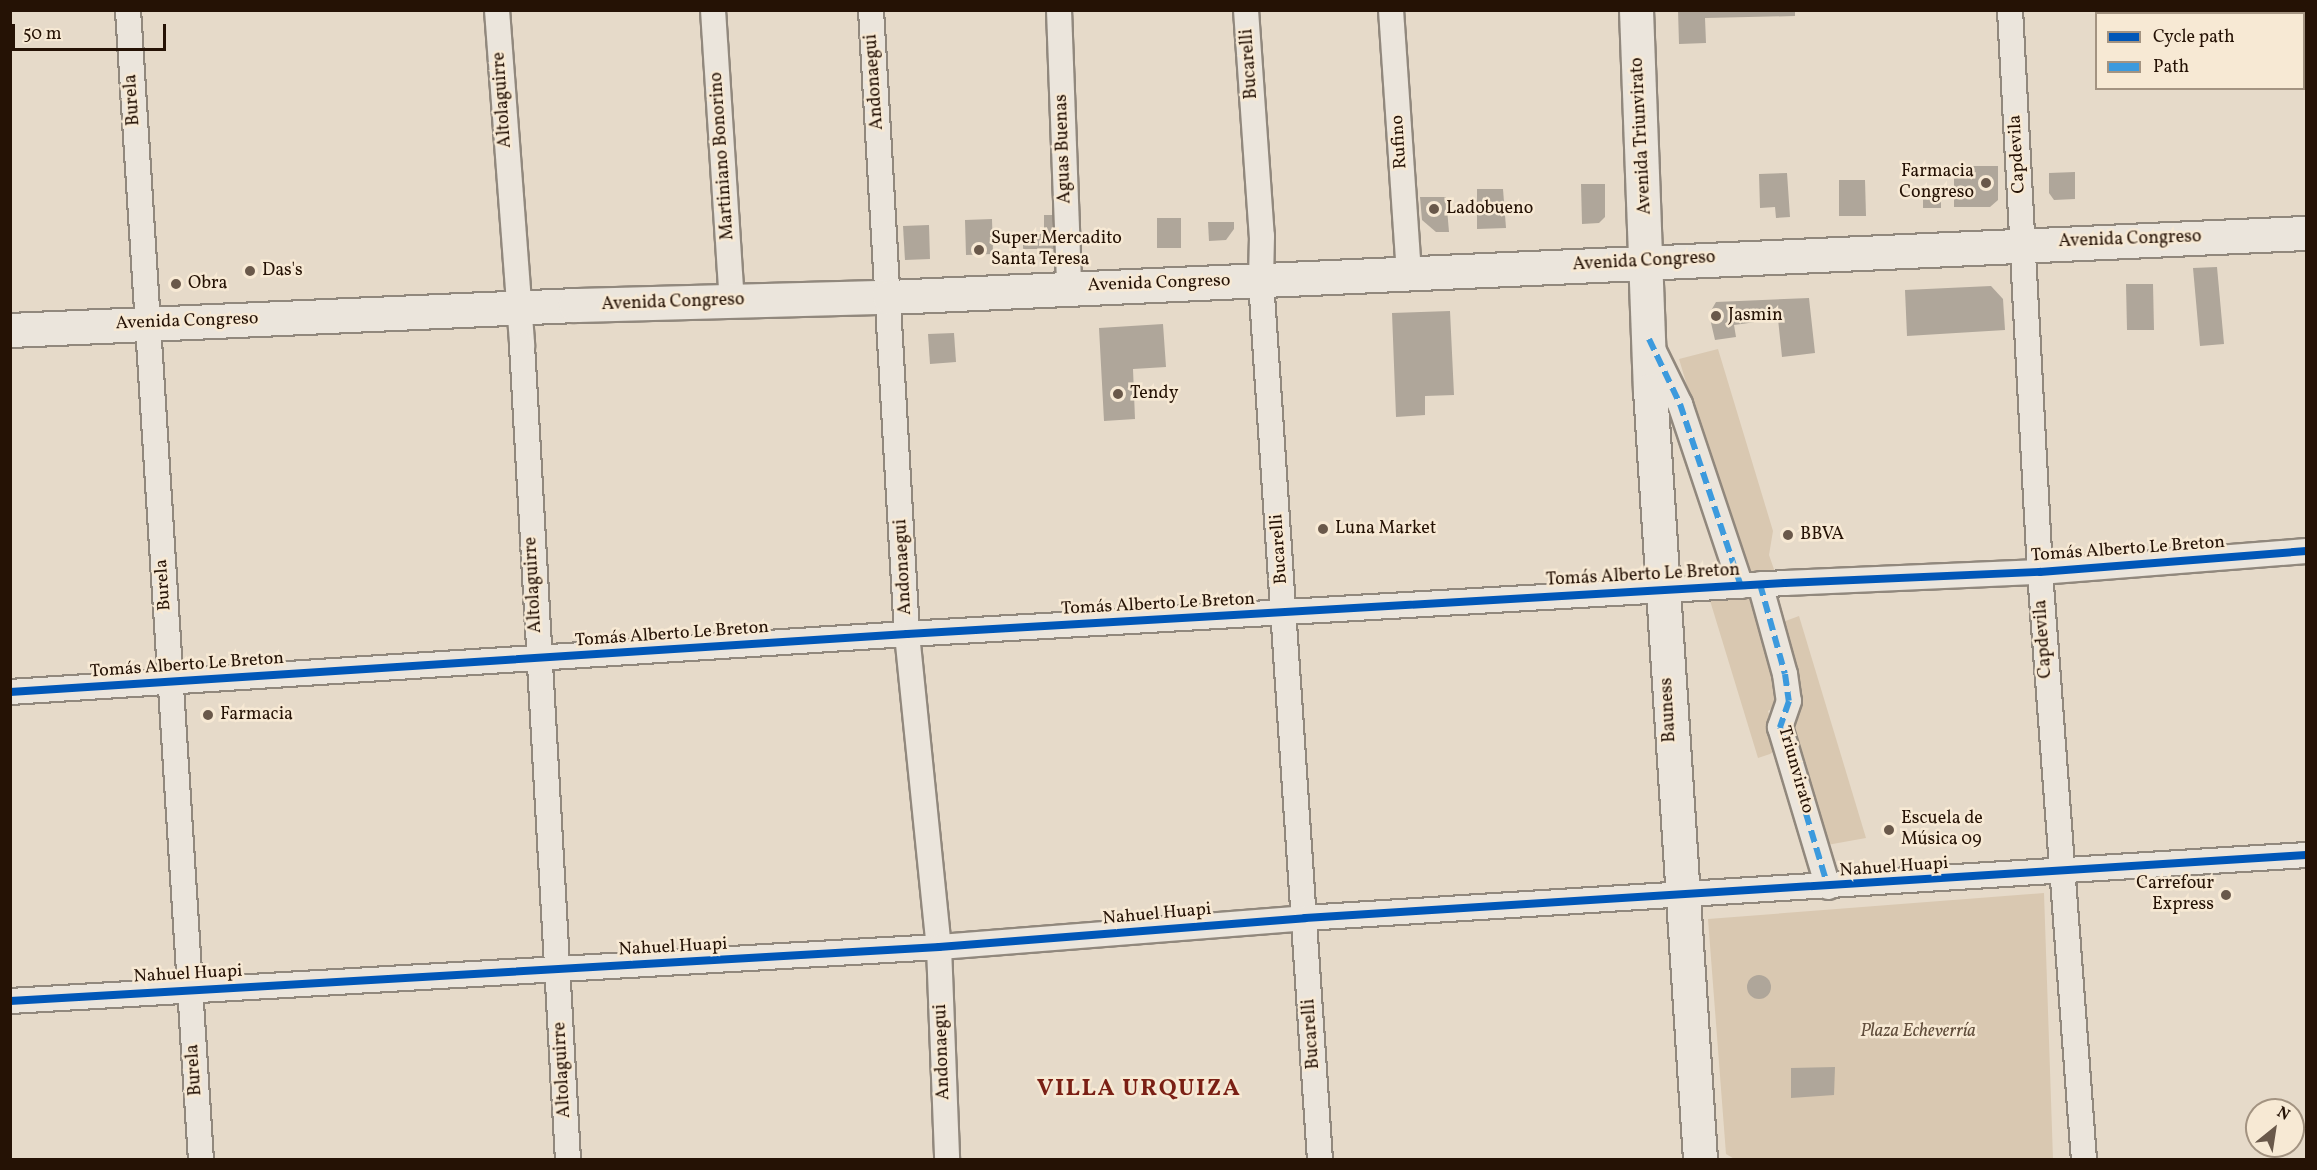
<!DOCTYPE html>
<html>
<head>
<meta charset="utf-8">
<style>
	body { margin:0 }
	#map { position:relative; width:2317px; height:1170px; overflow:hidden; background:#e6dac9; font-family:Vollkorn,serif }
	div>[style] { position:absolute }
	.green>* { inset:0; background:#d9c8b1 }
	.building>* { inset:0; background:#afa69a }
	.round { border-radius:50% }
	.roads { filter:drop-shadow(2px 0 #91887d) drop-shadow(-2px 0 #91887d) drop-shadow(0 2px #91887d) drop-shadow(0 -2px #91887d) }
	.minor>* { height:24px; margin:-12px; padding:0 12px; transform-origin:12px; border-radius:12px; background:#ebe5dc }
	.secondary>* { height:33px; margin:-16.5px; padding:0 16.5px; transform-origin:16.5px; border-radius:16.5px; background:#ebe5dc }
	.quiet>* { height:6px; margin-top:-3px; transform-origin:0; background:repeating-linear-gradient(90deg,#3c9add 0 12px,transparent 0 18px) }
	.cycleway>* { height:8px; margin:-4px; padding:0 4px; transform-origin:4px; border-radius:4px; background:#0057b8 }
	.dots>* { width:16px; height:16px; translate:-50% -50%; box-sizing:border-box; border:3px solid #f7e9d4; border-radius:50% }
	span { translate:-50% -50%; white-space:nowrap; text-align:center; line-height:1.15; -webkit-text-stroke:5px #f7e9d4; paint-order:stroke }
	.street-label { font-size:18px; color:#251205 }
	.poi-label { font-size:18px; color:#251205 }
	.right { translate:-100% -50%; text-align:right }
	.left { translate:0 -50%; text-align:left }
	.park-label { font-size:18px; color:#604d3b; font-style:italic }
	.district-label { font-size:24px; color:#7a1f14; font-weight:700; letter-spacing:1.5px }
	.frame { position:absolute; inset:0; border:12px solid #251205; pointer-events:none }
	.legend { position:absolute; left:2095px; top:12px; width:210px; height:78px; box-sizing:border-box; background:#f7e9d4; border:2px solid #a39381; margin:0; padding:8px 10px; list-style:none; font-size:18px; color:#251205 }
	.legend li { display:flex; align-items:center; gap:12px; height:30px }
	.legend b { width:30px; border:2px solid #a39381 }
	.north { position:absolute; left:2245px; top:1098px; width:60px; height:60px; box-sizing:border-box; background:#f7e9d4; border:2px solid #a39381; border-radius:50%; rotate:30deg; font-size:16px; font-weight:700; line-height:24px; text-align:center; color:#251205 }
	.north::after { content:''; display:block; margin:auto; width:21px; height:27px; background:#69584a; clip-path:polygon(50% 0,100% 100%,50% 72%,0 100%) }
	.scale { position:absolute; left:12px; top:24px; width:154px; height:27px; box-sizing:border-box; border:3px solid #251205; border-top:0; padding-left:8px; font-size:18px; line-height:21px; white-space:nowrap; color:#251205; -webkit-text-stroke:4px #f7e9d4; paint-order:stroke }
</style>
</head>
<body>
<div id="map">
	<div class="green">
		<div style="clip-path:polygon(1718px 349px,1773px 531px,1769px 555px,1776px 575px,1760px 577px,1743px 571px,1679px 359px)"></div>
		<div style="clip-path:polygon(1708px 594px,1749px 595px,1756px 603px,1781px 703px,1768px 711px,1780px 747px,1770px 754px,1758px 758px)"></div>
		<div style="clip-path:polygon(1799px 616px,1866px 838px,1827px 845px,1789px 727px,1777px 624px)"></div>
		<div style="clip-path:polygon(2044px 893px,2053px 1159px,1736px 1160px,1726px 1154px,1708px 919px)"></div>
	</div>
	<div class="building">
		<div style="clip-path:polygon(1678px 10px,1795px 10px,1795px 16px,1705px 18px,1706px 43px,1679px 44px)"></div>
		<div style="clip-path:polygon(1954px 166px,1998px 166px,1998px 200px,1990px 207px,1954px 207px)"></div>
		<div style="clip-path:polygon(2075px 172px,2075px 199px,2054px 200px,2049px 193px,2049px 173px)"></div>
		<div style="clip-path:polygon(1787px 173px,1790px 217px,1776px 218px,1775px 207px,1760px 208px,1759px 174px)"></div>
		<div style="clip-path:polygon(1839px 180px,1865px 180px,1866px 216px,1839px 216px)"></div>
		<div style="clip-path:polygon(1581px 184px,1605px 184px,1605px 217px,1599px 223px,1582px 224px)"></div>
		<div style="clip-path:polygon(1477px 189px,1503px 189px,1506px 228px,1477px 229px)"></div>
		<div style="clip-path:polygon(1923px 190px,1941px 190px,1941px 208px,1923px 208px)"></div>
		<div style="clip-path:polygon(1420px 197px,1446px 197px,1449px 232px,1436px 232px,1422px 220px)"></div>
		<div style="clip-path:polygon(1044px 215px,1060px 215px,1060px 242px,1053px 249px,1023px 249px,1023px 234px,1044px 234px)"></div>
		<div style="clip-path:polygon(1157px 218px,1181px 218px,1181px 248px,1157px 248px)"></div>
		<div style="clip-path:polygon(992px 219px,993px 254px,966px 255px,965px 220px)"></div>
		<div style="clip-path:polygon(1208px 222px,1234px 222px,1234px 229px,1226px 240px,1209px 241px)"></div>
		<div style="clip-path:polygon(929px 225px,930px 259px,905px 260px,903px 226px)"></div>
		<div style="clip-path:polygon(2217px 267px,2224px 344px,2200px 346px,2193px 268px)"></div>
		<div style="clip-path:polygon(2126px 284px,2153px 284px,2154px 330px,2127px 330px)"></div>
		<div style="clip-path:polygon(1991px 286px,2003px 299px,2005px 330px,1907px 336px,1905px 290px)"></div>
		<div style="clip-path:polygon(1809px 298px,1815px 353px,1782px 357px,1778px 319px,1734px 325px,1736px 337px,1715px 340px,1709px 314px,1716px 302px)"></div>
		<div style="clip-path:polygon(1450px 311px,1454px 395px,1425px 396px,1425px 415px,1396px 417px,1392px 313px)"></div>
		<div style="clip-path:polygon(1163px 324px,1166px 367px,1133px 369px,1135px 419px,1104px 421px,1099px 328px)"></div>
		<div style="clip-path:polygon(954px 333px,956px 362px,930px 364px,928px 334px)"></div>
		<div class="round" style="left:1747px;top:975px;width:24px;height:24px"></div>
		<div style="clip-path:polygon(1835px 1067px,1834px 1095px,1791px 1098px,1791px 1068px)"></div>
	</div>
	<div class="roads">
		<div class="minor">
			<div style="left:128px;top:10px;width:1152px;rotate:86.37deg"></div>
			<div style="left:497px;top:10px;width:336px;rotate:85.7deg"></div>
			<div style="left:522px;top:345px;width:816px;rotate:86.77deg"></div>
			<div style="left:713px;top:10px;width:292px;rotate:86.3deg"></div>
			<div style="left:871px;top:10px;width:625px;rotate:86.7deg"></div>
			<div style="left:907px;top:634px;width:315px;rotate:84.2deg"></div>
			<div style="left:939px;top:947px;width:213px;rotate:87.8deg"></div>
			<div style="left:1059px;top:10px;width:277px;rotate:87.9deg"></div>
			<div style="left:1246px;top:10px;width:227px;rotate:86deg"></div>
			<div style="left:1262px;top:236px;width:45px;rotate:91.3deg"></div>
			<div style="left:1261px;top:281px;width:881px;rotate:86.16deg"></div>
			<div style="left:1391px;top:10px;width:264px;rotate:86.1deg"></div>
			<div style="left:2010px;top:10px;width:563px;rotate:86.94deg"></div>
			<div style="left:2040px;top:572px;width:590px;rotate:85.72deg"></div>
			<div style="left:1652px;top:347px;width:64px;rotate:63.8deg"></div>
			<div style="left:1680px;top:404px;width:192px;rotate:71.5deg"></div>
			<div style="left:1760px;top:584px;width:93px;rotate:74.5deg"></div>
			<div style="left:1785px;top:674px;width:27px;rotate:82deg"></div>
			<div style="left:1789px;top:701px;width:28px;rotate:109deg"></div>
			<div style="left:1780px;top:727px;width:167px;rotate:73.3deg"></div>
			<div style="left:10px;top:692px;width:899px;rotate:-3.7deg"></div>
			<div style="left:907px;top:634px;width:879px;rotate:-3.32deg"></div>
			<div style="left:1785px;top:583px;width:255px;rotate:-2.5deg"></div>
			<div style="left:2040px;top:572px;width:267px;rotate:-4.5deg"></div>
			<div style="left:10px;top:1001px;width:931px;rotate:-3.33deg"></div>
			<div style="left:939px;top:947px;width:367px;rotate:-4.5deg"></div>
			<div style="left:1305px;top:918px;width:1003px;rotate:-3.6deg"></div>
		</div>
		<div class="secondary">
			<div style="left:1636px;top:10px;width:380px;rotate:87.9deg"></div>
			<div style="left:1650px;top:390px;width:772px;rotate:86.28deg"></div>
			<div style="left:10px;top:330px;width:566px;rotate:-2.53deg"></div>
			<div style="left:575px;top:305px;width:314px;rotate:-1.5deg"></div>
			<div style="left:889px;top:297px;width:1418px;rotate:-2.59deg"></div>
		</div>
	</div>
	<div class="quiet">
		<div style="left:1649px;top:339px;width:72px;rotate:64.5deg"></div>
		<div style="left:1680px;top:404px;width:192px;rotate:71.5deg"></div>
		<div style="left:1760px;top:584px;width:93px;rotate:74.5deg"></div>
		<div style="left:1785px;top:674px;width:27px;rotate:82deg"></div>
		<div style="left:1789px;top:701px;width:28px;rotate:109deg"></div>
		<div style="left:1780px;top:727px;width:167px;rotate:73.3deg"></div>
	</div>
	<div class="cycleway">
		<div style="left:10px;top:692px;width:899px;rotate:-3.7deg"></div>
		<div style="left:907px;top:634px;width:879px;rotate:-3.32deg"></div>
		<div style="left:1785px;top:583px;width:255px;rotate:-2.5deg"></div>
		<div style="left:2040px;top:572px;width:267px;rotate:-4.5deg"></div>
		<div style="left:10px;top:1001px;width:931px;rotate:-3.33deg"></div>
		<div style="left:939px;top:947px;width:367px;rotate:-4.5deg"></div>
		<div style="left:1305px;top:918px;width:1003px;rotate:-3.6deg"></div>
	</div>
	<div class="dots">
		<div style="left:1986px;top:183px;background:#69584a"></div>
		<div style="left:1434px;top:209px;background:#69584a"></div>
		<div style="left:979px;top:250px;background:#69584a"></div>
		<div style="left:250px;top:271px;background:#69584a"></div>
		<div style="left:176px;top:284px;background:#69584a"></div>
		<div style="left:1716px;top:316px;background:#69584a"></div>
		<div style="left:1118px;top:394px;background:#69584a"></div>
		<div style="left:1323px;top:529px;background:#69584a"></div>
		<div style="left:1788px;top:535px;background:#69584a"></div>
		<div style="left:208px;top:715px;background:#69584a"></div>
		<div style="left:1889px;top:830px;background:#69584a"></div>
		<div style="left:2226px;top:895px;background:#69584a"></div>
	</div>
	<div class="street-label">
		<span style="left:1250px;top:64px;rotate:-94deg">Bucarelli</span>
		<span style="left:875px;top:82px;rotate:-94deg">Andonaegui</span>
		<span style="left:133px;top:100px;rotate:-94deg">Burela</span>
		<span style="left:503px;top:100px;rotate:-94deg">Altolaguirre</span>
		<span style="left:1642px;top:136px;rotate:-93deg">Avenida Triunvirato</span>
		<span style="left:1400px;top:142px;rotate:-94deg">Rufino</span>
		<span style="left:1064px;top:149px;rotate:-92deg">Aguas Buenas</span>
		<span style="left:2018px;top:154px;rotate:-93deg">Capdevila</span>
		<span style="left:723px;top:156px;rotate:-94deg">Martiniano Bonorino</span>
		<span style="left:2130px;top:240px;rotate:-2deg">Avenida Congreso</span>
		<span style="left:1644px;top:262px;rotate:-3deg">Avenida Congreso</span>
		<span style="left:1159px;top:284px;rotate:-2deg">Avenida Congreso</span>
		<span style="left:673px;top:303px;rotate:-2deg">Avenida Congreso</span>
		<span style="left:187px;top:322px;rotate:-2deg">Avenida Congreso</span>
		<span style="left:1280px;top:549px;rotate:-94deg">Bucarelli</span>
		<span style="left:2128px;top:550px;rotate:-4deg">Tomás Alberto Le Breton</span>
		<span style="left:904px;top:567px;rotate:-93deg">Andonaegui</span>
		<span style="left:1643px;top:576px;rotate:-3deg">Tomás Alberto Le Breton</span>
		<span style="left:164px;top:585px;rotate:-94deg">Burela</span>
		<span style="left:534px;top:585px;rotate:-93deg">Altolaguirre</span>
		<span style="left:1158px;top:605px;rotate:-3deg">Tomás Alberto Le Breton</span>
		<span style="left:672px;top:635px;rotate:-4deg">Tomás Alberto Le Breton</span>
		<span style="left:2044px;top:639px;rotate:-94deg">Capdevila</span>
		<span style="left:187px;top:666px;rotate:-4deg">Tomás Alberto Le Breton</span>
		<span style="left:1669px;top:710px;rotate:-93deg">Bauness</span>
		<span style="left:1795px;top:770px;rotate:74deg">Triunvirato</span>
		<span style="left:1894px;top:868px;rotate:-4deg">Nahuel Huapi</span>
		<span style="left:1157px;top:915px;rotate:-5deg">Nahuel Huapi</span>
		<span style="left:673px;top:948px;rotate:-3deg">Nahuel Huapi</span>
		<span style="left:188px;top:975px;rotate:-3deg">Nahuel Huapi</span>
		<span style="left:1312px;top:1034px;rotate:-94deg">Bucarelli</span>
		<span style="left:943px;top:1052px;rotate:-92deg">Andonaegui</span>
		<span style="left:195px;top:1070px;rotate:-94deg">Burela</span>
		<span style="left:563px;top:1070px;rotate:-93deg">Altolaguirre</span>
	</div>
	<div class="poi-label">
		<span class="right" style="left:1974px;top:183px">Farmacia<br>Congreso</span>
		<span class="left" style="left:1446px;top:209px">Ladobueno</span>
		<span class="left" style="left:991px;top:250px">Super Mercadito<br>Santa Teresa</span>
		<span class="left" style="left:262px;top:271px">Das's</span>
		<span class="left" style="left:188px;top:284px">Obra</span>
		<span class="left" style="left:1728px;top:316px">Jasmin</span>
		<span class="left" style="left:1130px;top:394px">Tendy</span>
		<span class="left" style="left:1335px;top:529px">Luna Market</span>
		<span class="left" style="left:1800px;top:535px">BBVA</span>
		<span class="left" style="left:220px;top:715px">Farmacia</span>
		<span class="left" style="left:1901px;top:830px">Escuela de<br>Música 09</span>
		<span class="right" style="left:2214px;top:895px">Carrefour<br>Express</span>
	</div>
	<div class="park-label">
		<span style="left:1918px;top:1032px">Plaza Echeverría</span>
	</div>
	<div class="district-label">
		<span style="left:1139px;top:1090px">VILLA URQUIZA</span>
	</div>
	<div class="frame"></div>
	<ul class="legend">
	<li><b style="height:8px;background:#0057b8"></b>Cycle path</li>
	<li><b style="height:8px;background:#3c9add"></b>Path</li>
	</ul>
	<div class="north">N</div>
	<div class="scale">50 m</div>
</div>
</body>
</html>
